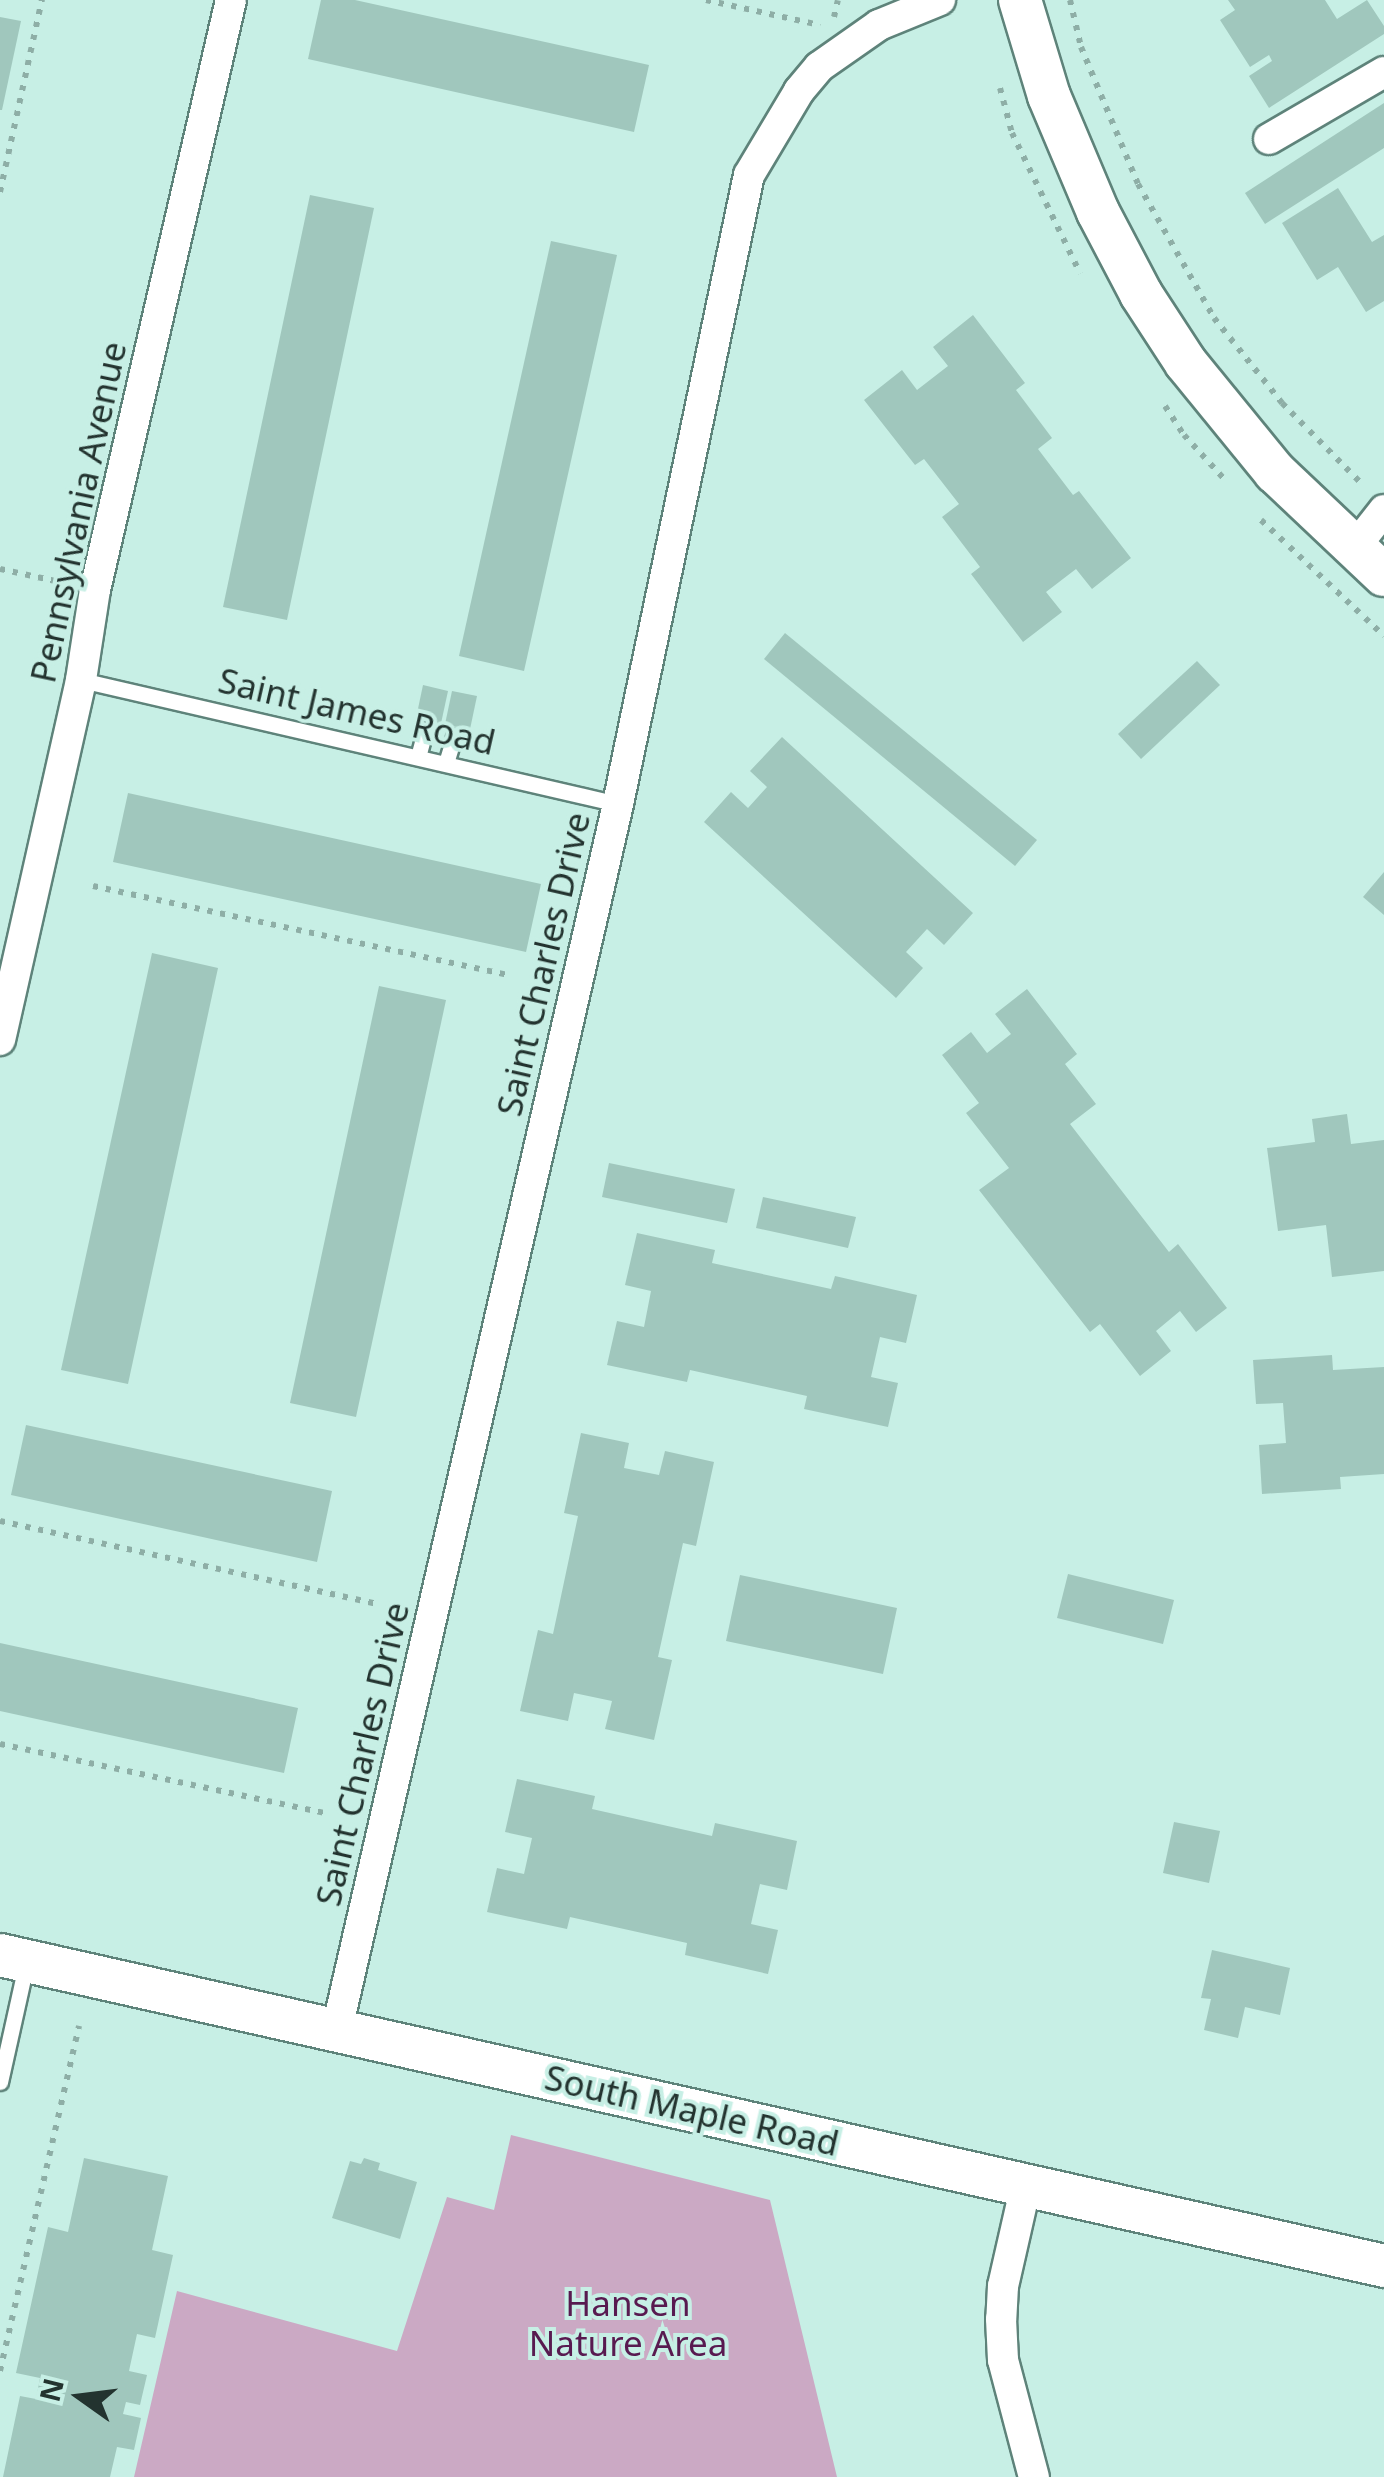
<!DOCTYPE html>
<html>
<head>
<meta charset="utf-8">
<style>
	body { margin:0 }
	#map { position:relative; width:1384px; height:2477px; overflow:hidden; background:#c7efe5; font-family:"Noto Sans",sans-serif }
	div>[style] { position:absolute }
	.green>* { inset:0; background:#cba9c4 }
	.building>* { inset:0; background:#a0c7bd }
	.path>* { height:6px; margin-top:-3px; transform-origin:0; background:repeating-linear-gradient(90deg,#8eaea6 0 5px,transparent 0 13px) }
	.roads { filter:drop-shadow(2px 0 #5e837a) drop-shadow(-2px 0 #5e837a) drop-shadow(0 2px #5e837a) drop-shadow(0 -2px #5e837a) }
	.lane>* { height:15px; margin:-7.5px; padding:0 7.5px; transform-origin:7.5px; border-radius:7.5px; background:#fff }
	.street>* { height:30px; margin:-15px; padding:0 15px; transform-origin:15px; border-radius:15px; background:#fff }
	.secondary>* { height:42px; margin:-21px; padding:0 21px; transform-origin:21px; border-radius:21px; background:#fff }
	span { translate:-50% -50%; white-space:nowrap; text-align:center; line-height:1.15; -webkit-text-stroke:8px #c7efe5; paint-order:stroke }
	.street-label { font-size:35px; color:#23332f }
	.park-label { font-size:35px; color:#581a50 }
	.north { position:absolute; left:30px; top:2347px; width:100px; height:100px; -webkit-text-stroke:8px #c7efe5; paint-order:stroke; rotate:284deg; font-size:28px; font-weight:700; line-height:40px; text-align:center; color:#23332f }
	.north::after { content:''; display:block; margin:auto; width:35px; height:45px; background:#23332f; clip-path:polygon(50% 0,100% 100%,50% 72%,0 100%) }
</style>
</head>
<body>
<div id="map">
	<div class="green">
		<div style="clip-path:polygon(511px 2135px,770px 2200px,837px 2477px,134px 2477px,177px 2291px,397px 2351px,447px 2197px,494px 2210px)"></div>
	</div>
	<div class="building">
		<div style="clip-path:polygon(321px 0,355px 0,649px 65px,634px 132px,308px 59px)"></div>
		<div style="clip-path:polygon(1228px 0,1325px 0,1337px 19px,1367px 0,1384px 26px,1384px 34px,1269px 108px,1249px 76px,1272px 61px,1269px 55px,1250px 67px,1220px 20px,1235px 10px)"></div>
		<div style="clip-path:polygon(0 17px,21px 21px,2px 110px,0 110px)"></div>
		<div style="clip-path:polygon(1384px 103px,1384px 148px,1265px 224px,1245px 193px)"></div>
		<div style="clip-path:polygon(1338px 188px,1372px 242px,1384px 235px,1384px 301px,1366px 312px,1338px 267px,1317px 280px,1282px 223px)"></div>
		<div style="clip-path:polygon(310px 195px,374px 208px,287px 620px,223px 607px)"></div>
		<div style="clip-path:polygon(551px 241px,617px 255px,524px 671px,459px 656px)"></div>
		<div style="clip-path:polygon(973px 315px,1025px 383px,1016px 390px,1052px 438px,1038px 449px,1073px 495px,1079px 491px,1131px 558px,1092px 589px,1076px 569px,1046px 592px,1062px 612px,1023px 642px,971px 574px,980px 567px,942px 517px,959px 504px,924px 459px,915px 465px,864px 400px,902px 370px,917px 390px,948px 366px,933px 347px)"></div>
		<div style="clip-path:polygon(785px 633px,1037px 840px,1015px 866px,764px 659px)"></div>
		<div style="clip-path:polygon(1197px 661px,1220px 685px,1141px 759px,1118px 734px)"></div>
		<div style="clip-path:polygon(423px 685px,448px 691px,440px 728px,415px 723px)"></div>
		<div style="clip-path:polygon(452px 691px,477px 696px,469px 734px,444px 729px)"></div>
		<div style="clip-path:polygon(782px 737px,973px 913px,944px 945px,927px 929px,906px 952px,923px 968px,896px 998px,704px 822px,731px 792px,748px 808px,767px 787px,750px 771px)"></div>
		<div style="clip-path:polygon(128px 793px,541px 884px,526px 952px,113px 862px)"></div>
		<div style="clip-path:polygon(1384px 872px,1384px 915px,1363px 897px)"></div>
		<div style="clip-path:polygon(152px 953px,218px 968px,128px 1384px,61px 1370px)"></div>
		<div style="clip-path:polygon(379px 986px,446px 1000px,356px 1417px,290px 1403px)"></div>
		<div style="clip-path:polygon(1027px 989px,1077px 1054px,1065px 1064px,1096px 1104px,1070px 1124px,1169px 1252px,1178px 1244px,1227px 1308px,1196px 1332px,1180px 1311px,1156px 1331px,1171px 1351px,1140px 1376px,1100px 1324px,1090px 1332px,979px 1190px,1009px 1168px,966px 1113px,979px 1103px,942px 1055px,971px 1032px,987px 1053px,1011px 1034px,995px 1014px)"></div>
		<div style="clip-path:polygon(1347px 1114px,1351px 1144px,1384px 1140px,1384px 1271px,1332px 1277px,1326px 1225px,1278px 1231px,1267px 1148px,1315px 1142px,1312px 1119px)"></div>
		<div style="clip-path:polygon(609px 1163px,735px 1189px,727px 1223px,602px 1197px)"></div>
		<div style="clip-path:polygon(763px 1197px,856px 1217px,848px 1248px,756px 1228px)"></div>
		<div style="clip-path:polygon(637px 1233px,715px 1250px,712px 1263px,831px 1289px,835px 1276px,917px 1295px,906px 1343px,880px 1337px,871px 1377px,898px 1383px,888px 1427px,804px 1409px,807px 1396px,690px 1370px,687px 1382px,607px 1365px,617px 1321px,644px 1327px,651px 1291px,625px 1285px)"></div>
		<div style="clip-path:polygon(1332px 1355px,1333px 1370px,1384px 1367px,1384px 1474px,1340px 1477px,1341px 1489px,1262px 1494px,1259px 1445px,1286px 1443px,1283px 1403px,1256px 1404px,1253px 1360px)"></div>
		<div style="clip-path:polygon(26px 1425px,332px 1491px,317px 1562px,11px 1495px)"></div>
		<div style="clip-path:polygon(581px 1433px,629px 1443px,624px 1468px,659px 1475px,665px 1451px,714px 1462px,696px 1546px,683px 1543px,658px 1657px,672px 1660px,654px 1740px,605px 1729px,612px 1701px,574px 1693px,568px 1721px,520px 1711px,538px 1630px,553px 1634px,578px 1516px,564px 1513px)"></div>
		<div style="clip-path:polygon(1068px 1574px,1174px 1600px,1163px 1644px,1057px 1618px)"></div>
		<div style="clip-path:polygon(740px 1575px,897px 1608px,883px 1674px,726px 1641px)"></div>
		<div style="clip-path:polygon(0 1643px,298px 1708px,284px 1773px,0 1711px)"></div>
		<div style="clip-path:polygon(517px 1779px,595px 1796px,592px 1809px,712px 1836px,715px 1823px,797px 1841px,787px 1890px,760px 1884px,751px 1924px,778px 1930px,768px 1974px,685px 1955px,687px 1943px,570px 1917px,567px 1929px,487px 1912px,497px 1868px,524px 1874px,532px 1838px,505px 1832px)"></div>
		<div style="clip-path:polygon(1174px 1822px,1220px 1831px,1209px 1883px,1163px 1873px)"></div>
		<div style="clip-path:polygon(1212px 1950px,1290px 1968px,1280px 2015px,1245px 2007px,1238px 2038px,1204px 2030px,1211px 1999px,1201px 1998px)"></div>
		<div style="clip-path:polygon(84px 2158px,168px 2176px,152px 2250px,173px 2255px,155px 2338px,137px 2334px,129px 2371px,147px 2375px,140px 2405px,126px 2402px,123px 2414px,141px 2418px,134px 2450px,117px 2447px,110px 2477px,3px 2477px,20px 2396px,36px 2399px,40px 2378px,16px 2373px,48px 2227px,68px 2232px)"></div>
		<div style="clip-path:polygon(364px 2158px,380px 2163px,378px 2170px,417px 2182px,400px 2239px,332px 2218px,350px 2161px,361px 2164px)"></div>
	</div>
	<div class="path">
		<div style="left:706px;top:0;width:117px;rotate:12.4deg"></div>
		<div style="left:1070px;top:0;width:48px;rotate:76.8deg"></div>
		<div style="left:1081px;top:47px;width:148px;rotate:67.4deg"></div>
		<div style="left:1138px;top:184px;width:154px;rotate:60.4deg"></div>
		<div style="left:1214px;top:318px;width:109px;rotate:51.3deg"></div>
		<div style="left:1282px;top:403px;width:114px;rotate:45.4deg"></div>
		<div style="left:834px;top:17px;width:17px;rotate:-77deg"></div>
		<div style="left:1000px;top:88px;width:47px;rotate:75.1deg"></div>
		<div style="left:1012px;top:133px;width:156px;rotate:64.1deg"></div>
		<div style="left:0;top:192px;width:197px;rotate:-77.7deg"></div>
		<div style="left:1165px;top:406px;width:35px;rotate:57deg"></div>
		<div style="left:1184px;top:435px;width:62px;rotate:47.6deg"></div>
		<div style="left:1261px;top:520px;width:169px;rotate:43.3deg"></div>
		<div style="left:0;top:569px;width:66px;rotate:12.2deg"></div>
		<div style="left:93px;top:886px;width:424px;rotate:12.1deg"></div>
		<div style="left:0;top:1521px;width:383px;rotate:12.4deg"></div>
		<div style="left:0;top:1744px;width:335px;rotate:12deg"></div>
		<div style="left:0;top:2371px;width:354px;rotate:-77.1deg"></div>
	</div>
	<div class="roads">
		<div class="lane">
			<div style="left:81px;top:680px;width:551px;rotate:13deg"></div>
			<div style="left:418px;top:757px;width:28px;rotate:-75deg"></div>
			<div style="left:446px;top:763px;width:28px;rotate:-73deg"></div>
			<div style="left:0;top:2082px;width:120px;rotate:-77.5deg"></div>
		</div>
		<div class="street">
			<div style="left:1269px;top:139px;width:133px;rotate:-30.2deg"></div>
			<div style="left:1355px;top:547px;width:47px;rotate:-51.9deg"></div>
			<div style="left:0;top:1040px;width:369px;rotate:-77.3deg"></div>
			<div style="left:81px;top:680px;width:91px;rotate:-81.2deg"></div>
			<div style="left:95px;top:590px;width:605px;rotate:-77.02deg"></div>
			<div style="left:337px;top:2029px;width:1257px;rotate:-77.08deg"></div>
			<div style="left:618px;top:804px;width:642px;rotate:-78.24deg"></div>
			<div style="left:749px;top:175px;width:98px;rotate:-59.2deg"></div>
			<div style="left:799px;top:91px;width:31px;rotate:-50deg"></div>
			<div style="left:819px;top:67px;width:73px;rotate:-35deg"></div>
			<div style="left:879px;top:25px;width:66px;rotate:-22.3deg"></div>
			<div style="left:1026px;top:2185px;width:104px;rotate:102.8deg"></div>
			<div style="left:1003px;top:2286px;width:33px;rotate:93deg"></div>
			<div style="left:1001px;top:2319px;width:41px;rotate:87.2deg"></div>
			<div style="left:1003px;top:2360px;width:121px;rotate:75.2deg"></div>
		</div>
		<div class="secondary">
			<div style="left:1020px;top:0;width:100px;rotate:73.2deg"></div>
			<div style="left:1049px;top:96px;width:126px;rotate:67.1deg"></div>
			<div style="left:1098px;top:212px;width:93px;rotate:62.3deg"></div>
			<div style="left:1141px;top:294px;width:82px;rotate:56.9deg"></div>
			<div style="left:1186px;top:363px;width:141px;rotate:50.8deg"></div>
			<div style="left:1275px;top:472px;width:150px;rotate:43.4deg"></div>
			<div style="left:0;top:1955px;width:1419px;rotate:12.66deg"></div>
		</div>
	</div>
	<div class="street-label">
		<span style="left:78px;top:512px;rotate:-78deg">Pennsylvania Avenue</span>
		<span style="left:357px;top:711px;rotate:13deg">Saint James Road</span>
		<span style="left:543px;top:964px;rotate:-77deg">Saint Charles Drive</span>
		<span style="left:362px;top:1754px;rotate:-77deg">Saint Charles Drive</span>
		<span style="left:692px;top:2110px;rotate:13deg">South Maple Road</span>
	</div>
	<div class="park-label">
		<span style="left:628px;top:2323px">Hansen<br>Nature Area</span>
	</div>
	<div class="north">N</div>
</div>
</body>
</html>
